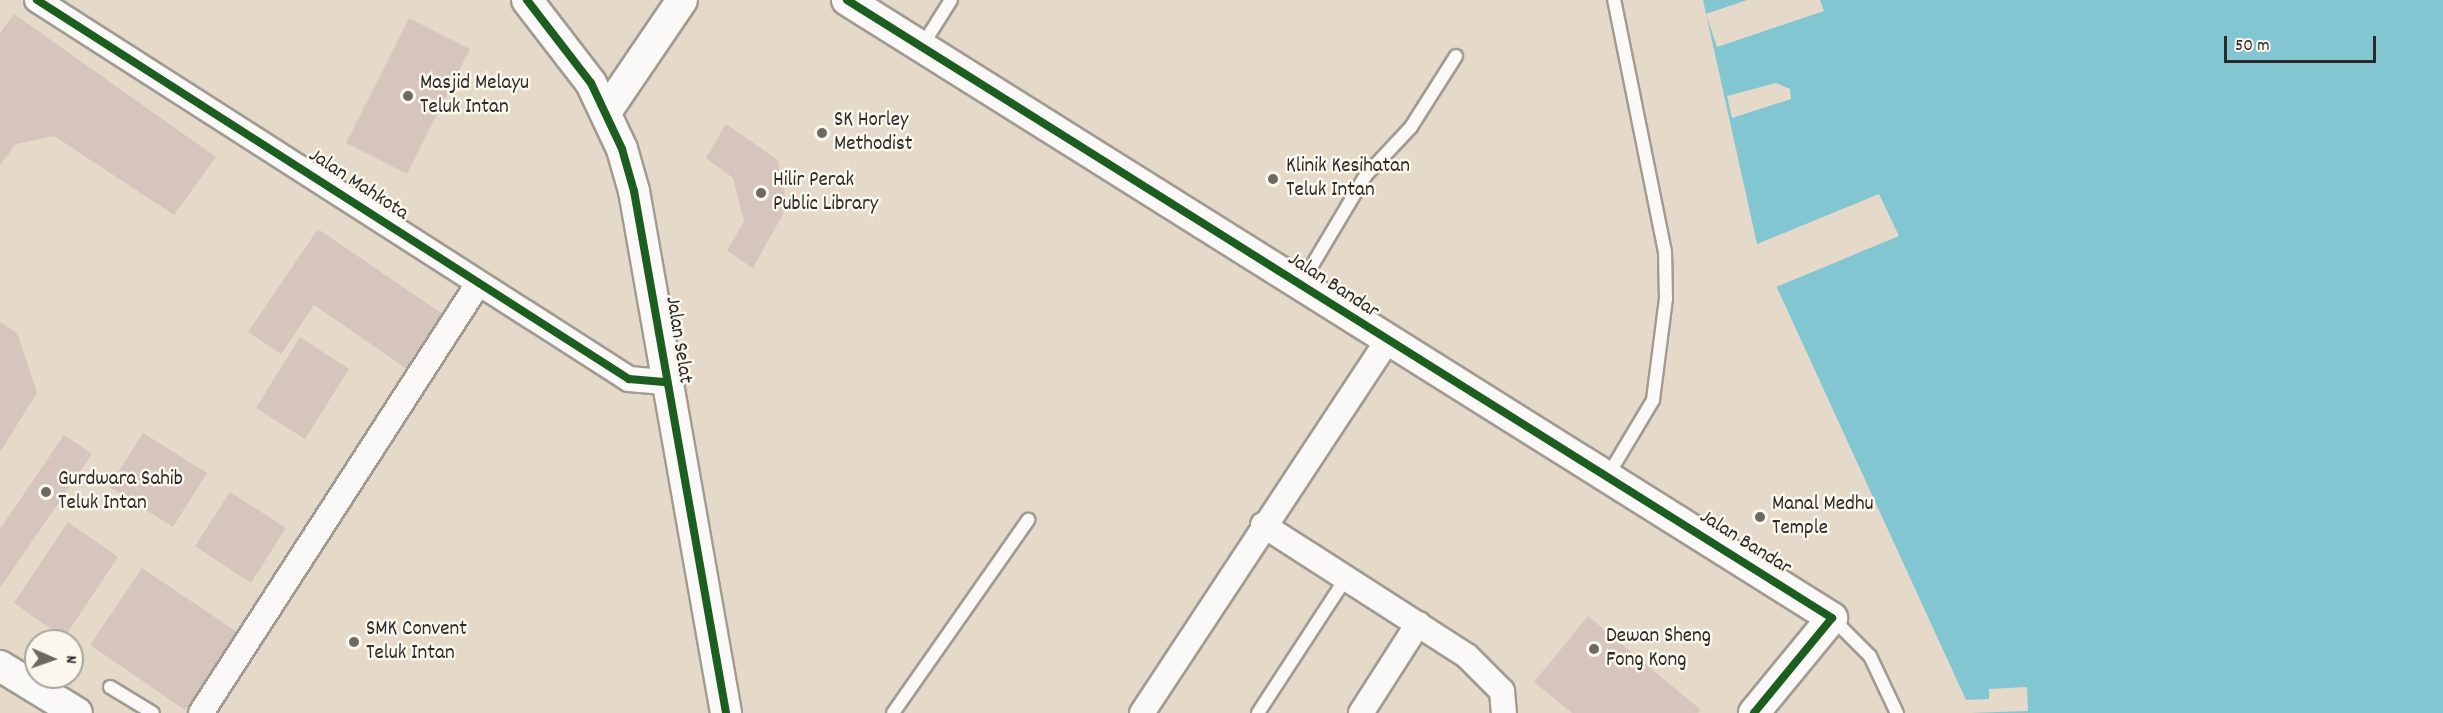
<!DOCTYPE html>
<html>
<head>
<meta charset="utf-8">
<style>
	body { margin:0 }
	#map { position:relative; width:2443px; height:713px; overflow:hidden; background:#e5dac9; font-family:Dekko,sans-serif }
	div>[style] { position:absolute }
	.water>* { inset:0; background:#82c6d1 }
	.pier>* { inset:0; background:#e5dac9 }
	.building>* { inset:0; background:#d6c5bd }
	.roads { filter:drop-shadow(2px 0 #a19b91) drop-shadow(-2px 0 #a19b91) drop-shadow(0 2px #a19b91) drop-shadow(0 -2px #a19b91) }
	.service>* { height:12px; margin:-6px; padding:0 6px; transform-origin:6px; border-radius:6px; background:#fbf9f7 }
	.minor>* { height:24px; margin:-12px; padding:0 12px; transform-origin:12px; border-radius:12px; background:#fbf9f7 }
	.tertiary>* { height:30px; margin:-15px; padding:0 15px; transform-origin:15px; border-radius:15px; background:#fbf9f7 }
	.cycleway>* { height:8px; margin:-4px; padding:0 4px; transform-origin:4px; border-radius:4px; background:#1b5e20 }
	.dots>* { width:16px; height:16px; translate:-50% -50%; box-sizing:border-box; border:3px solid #fbf7ec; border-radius:50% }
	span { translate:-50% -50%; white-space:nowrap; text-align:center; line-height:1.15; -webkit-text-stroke:5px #fbf7ec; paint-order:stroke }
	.poi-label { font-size:21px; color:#2b2b2b }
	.left { translate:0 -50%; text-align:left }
	.street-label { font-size:21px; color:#2b2b2b }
	.north { position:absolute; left:24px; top:629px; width:60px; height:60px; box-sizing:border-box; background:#fbf7ec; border:2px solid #a8a59f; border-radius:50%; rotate:92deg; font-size:16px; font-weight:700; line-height:24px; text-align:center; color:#2b2b2b }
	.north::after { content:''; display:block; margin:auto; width:21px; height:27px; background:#6c6862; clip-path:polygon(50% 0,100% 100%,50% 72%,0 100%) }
	.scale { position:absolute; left:2224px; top:36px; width:152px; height:27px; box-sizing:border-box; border:3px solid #2b2b2b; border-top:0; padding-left:8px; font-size:18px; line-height:21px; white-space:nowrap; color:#2b2b2b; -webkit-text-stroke:4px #fbf7ec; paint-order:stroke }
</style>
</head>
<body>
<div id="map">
	<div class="water">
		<div style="clip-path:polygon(1703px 0,2443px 0,2443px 713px,1972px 713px,1757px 244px)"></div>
	</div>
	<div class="pier">
		<div style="clip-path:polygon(1747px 0,1820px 0,1824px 11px,1717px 47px,1706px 14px)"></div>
		<div style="clip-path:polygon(1776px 83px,1790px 89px,1791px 99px,1732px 118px,1727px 96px)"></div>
		<div style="clip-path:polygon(1879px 194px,1899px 236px,1776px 287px,1757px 244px)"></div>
		<div style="clip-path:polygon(2027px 687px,2028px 711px,1969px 713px,1963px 700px,1989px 699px,1989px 689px)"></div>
	</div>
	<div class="building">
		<div style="clip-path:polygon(14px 14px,216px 157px,174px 215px,54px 136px,16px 144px,0 165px,0 33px)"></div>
		<div style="clip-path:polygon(409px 18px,470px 49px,407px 174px,346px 143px)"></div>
		<div style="clip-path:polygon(726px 124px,778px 160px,787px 207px,753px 268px,727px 251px,744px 221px,733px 178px,706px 158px)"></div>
		<div style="clip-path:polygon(318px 229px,444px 315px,407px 369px,314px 305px,281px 354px,248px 332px)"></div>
		<div style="clip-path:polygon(0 322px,17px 333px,37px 393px,0 452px)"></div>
		<div style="clip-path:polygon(300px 337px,349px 369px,305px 439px,256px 408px)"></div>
		<div style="clip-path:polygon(143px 433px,207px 473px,173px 527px,109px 487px)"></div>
		<div style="clip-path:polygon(64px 435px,92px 454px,0 588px,0 529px)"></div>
		<div style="clip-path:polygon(230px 492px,286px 528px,251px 583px,195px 546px)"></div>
		<div style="clip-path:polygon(68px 522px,118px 557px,64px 638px,14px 603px)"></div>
		<div style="clip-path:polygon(142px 568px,237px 632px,185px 710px,90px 645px)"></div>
		<div style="clip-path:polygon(1588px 616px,1701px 710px,1698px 713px,1572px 713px,1534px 682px)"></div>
	</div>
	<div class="roads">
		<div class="service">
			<div style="left:922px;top:46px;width:54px;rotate:-57.8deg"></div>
			<div style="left:1301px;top:284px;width:127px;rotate:-59.2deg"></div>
			<div style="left:1366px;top:175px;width:66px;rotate:-46.8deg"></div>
			<div style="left:1411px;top:127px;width:84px;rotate:-57.6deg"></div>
			<div style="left:1607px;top:477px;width:90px;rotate:-59.1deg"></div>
			<div style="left:1653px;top:400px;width:102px;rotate:-82.7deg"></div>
			<div style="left:1666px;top:299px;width:47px;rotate:-91.2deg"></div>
			<div style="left:1665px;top:252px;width:257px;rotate:-101.4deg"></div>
			<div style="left:1832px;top:618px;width:54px;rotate:45deg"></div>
			<div style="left:1870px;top:656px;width:63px;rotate:64.7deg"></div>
			<div style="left:110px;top:687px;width:50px;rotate:31.2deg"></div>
			<div style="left:893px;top:713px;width:236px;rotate:-55deg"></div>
			<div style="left:1258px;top:713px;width:161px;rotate:-56.9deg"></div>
		</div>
		<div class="minor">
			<div style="left:37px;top:0;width:703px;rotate:32.63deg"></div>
			<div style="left:629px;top:379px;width:38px;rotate:5deg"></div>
			<div style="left:1263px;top:525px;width:242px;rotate:32.7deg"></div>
			<div style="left:1467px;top:656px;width:49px;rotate:45deg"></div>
			<div style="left:1502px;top:691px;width:22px;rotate:85deg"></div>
			<div style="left:201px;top:713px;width:511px;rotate:-57.15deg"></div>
			<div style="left:1142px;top:713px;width:443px;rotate:-56.6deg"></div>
			<div style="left:1361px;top:713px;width:106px;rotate:-57.4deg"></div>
		</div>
		<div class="tertiary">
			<div style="left:527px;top:0;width:105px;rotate:52.4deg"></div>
			<div style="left:591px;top:83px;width:73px;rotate:64.8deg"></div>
			<div style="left:622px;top:149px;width:44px;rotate:74.1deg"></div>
			<div style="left:634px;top:191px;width:530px;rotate:80deg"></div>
			<div style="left:847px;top:0;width:1163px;rotate:32.1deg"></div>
			<div style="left:1832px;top:618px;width:123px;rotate:129.4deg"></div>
			<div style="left:606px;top:112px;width:135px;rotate:-55.8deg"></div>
			<div style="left:0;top:666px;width:90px;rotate:31.4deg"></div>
		</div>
	</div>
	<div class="cycleway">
		<div style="left:37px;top:0;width:703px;rotate:32.63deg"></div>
		<div style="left:629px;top:379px;width:38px;rotate:5deg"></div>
		<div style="left:527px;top:0;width:105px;rotate:52.4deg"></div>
		<div style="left:591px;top:83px;width:73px;rotate:64.8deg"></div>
		<div style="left:622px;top:149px;width:44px;rotate:74.1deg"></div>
		<div style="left:634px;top:191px;width:530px;rotate:80deg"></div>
		<div style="left:847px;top:0;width:1163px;rotate:32.1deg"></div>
		<div style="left:1832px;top:618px;width:123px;rotate:129.4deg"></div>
	</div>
	<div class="dots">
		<div style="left:408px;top:96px;background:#6c6862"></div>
		<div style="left:822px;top:133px;background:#6c6862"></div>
		<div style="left:1273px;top:179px;background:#6c6862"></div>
		<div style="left:761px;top:193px;background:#6c6862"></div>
		<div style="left:46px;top:492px;background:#6c6862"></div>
		<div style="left:1760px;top:517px;background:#6c6862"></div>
		<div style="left:354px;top:642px;background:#6c6862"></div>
		<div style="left:1594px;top:649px;background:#6c6862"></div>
	</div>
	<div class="poi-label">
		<span class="left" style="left:420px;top:96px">Masjid Melayu<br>Teluk Intan</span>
		<span class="left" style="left:834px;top:133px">SK Horley<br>Methodist</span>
		<span class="left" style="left:1286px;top:179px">Klinik Kesihatan<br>Teluk Intan</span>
		<span class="left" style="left:773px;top:193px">Hilir Perak<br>Public Library</span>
		<span class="left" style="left:58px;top:492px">Gurdwara Sahib<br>Teluk Intan</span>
		<span class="left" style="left:1772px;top:517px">Manal Medhu<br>Temple</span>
		<span class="left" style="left:366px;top:642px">SMK Convent<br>Teluk Intan</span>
		<span class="left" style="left:1606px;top:649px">Dewan Sheng<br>Fong Kong</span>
	</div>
	<div class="street-label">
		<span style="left:358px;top:185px;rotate:33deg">Jalan Mahkota</span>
		<span style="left:1333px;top:286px;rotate:33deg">Jalan Bandar</span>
		<span style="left:678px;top:340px;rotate:81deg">Jalan Selat</span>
		<span style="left:1745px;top:543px;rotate:32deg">Jalan Bandar</span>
	</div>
	<div class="north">N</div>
	<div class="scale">50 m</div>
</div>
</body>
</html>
